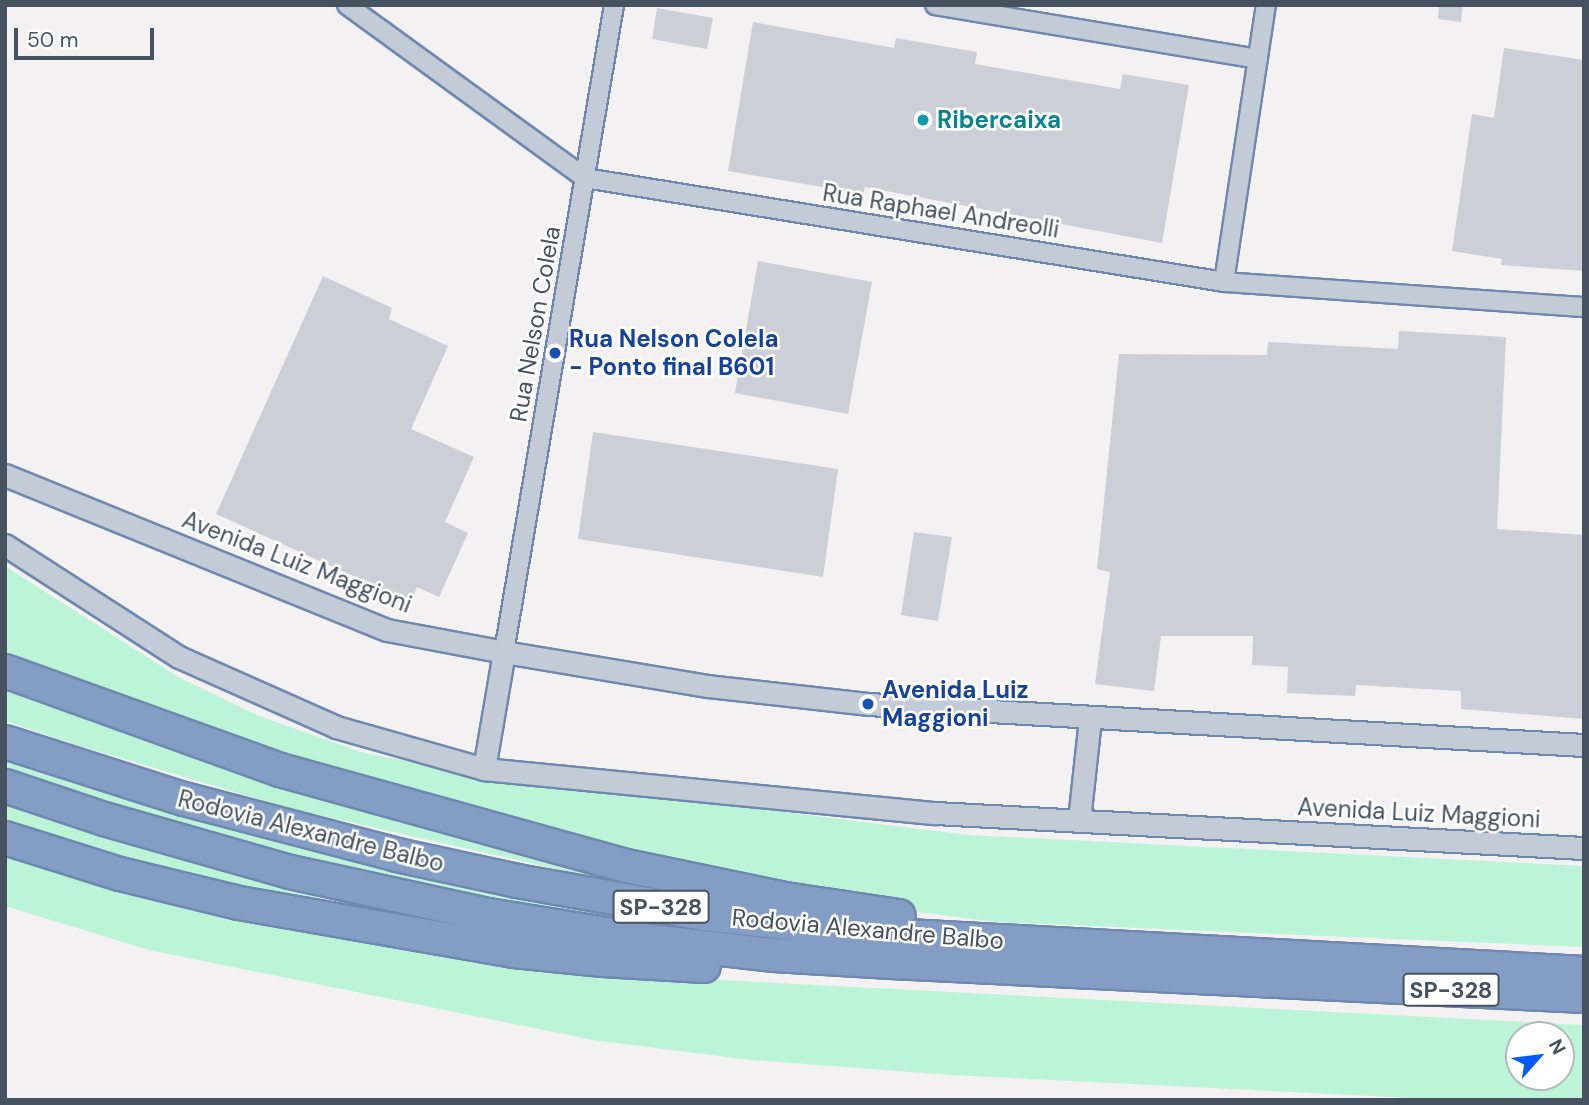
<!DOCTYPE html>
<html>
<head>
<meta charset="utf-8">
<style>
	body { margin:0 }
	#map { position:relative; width:1589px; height:1105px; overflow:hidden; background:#f3f1f1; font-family:"DM Sans",sans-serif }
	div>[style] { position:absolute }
	.green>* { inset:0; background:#bcf4d7 }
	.building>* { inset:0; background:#cccfd7 }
	.roads { filter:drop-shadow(2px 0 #6f88b0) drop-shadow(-2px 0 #6f88b0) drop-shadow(0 2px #6f88b0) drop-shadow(0 -2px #6f88b0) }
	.minor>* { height:18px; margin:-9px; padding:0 9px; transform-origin:9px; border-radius:9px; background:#c3cbd7 }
	.tertiary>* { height:21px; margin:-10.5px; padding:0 10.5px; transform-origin:10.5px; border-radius:10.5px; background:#c3cbd7 }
	.motorway>* { height:32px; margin:-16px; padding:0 16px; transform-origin:16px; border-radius:16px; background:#849dc4 }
	.dots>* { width:19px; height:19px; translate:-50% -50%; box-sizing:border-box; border:4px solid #fff; border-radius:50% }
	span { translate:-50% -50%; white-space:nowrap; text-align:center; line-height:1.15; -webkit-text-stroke:5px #fff; paint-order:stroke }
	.shield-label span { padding:2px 5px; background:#fff; border:2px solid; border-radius:5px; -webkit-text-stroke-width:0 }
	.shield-label { font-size:23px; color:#465260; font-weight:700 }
	.culture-label { font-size:24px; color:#0d838f; font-weight:700 }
	.left { translate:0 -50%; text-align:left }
	.street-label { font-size:24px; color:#465260 }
	.transit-label { font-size:24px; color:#164399; font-weight:700 }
	.frame { position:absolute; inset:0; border:7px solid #465260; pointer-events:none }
	.north { position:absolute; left:1505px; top:1021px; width:70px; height:70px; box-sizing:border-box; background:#fff; border:2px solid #b5babf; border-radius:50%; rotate:62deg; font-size:19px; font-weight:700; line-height:28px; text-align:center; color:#465260 }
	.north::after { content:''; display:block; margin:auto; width:24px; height:32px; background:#075af7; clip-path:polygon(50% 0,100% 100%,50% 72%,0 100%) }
	.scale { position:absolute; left:14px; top:28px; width:140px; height:32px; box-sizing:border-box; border:4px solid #465260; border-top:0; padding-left:9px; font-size:21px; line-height:24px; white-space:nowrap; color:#465260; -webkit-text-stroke:5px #fff; paint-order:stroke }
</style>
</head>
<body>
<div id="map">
	<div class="green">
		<div style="clip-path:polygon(5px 566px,180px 678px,259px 716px,364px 753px,489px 776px,969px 835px,1584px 866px,1584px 947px,996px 922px,864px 905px,764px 887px,309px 765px,5px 660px)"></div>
		<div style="clip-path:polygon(5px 686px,179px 750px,610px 876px,606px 880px,296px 810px,77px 745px,5px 721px)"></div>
		<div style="clip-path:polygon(5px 754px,660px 918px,657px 933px,373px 881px,5px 776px)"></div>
		<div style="clip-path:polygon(5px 805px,112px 841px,317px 897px,328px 903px,226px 890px,5px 828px)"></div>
		<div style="clip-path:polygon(evenodd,5px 849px,623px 975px,1584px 1025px,1584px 1100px,1453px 1100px,951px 1075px,751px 1060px,593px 1040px,149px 950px,5px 906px,5px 849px,1519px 1035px,1561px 1035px,1561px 1077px,1519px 1077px,1519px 1035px)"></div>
	</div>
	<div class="building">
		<div style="clip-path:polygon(1439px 5px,1463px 5px,1461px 22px,1438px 19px)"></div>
		<div style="clip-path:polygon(657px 8px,713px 18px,707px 49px,652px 39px)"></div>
		<div style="clip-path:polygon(753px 22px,894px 48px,896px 38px,977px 52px,975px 64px,1120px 89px,1123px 74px,1189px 85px,1162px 243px,865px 187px,863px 194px,728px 171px)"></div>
		<div style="clip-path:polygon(1504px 48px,1584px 60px,1584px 271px,1501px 265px,1502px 259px,1452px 251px,1472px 114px,1494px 118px)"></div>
		<div style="clip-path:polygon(758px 261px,872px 282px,848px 414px,735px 393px)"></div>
		<div style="clip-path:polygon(323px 276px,392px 308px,389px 319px,448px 346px,411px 429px,474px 457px,445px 522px,468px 533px,439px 597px,417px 587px,411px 602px,216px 514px)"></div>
		<div style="clip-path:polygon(1399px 331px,1506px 337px,1497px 529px,1584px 535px,1584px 719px,1461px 709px,1461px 691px,1356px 685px,1355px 696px,1287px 693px,1288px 667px,1252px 665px,1253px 636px,1161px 636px,1154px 691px,1095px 684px,1110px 572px,1097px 569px,1119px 354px,1267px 355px,1268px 342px,1398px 349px)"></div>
		<div style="clip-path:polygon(593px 432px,838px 469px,823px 577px,578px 539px)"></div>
		<div style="clip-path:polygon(914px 532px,952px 537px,938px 621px,901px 615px)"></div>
	</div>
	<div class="roads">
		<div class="minor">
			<div style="left:347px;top:5px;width:294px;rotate:36deg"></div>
			<div style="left:585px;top:178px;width:647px;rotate:9.24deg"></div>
			<div style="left:1224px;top:282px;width:361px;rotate:4deg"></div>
			<div style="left:935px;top:5px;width:327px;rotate:9.5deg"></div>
			<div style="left:1224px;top:282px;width:280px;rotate:-81.4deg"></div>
			<div style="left:504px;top:652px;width:656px;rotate:-80.35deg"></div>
		</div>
		<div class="tertiary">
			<div style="left:5px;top:475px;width:412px;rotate:22.1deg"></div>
			<div style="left:387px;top:630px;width:119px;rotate:10.6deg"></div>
			<div style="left:504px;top:652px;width:207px;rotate:9.5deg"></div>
			<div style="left:708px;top:686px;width:161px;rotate:6.4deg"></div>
			<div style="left:868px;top:704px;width:717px;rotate:3.28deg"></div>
			<div style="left:5px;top:545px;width:207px;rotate:32.8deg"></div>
			<div style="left:179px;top:657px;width:172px;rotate:24deg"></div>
			<div style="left:336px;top:727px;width:154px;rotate:15.8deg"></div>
			<div style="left:484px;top:769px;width:453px;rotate:5.6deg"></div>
			<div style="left:935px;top:813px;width:650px;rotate:3.09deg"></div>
			<div style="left:484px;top:769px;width:119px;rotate:-80.3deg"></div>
			<div style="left:1079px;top:820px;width:103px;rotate:-83.8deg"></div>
		</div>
		<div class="motorway">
			<div style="left:5px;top:671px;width:292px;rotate:19.8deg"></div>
			<div style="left:280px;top:770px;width:359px;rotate:15.5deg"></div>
			<div style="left:626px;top:866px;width:162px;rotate:11.7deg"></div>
			<div style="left:785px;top:899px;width:115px;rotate:8.5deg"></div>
			<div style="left:5px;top:742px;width:188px;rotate:17.7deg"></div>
			<div style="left:184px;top:799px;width:220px;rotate:14.7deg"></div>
			<div style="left:397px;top:855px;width:123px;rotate:12.2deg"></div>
			<div style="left:517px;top:881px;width:191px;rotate:10deg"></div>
			<div style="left:705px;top:914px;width:185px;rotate:6.5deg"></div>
			<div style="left:889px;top:935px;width:696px;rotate:3.13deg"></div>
			<div style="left:5px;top:786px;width:104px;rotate:18.4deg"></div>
			<div style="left:104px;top:819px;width:193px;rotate:15.9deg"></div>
			<div style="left:290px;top:872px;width:203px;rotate:12.3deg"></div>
			<div style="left:488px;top:915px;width:165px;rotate:9.1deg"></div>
			<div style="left:651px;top:941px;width:124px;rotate:6.5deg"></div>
			<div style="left:774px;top:955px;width:117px;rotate:3.4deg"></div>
			<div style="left:891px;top:962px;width:694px;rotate:2.81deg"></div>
			<div style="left:5px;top:838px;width:121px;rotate:17.4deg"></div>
			<div style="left:120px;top:874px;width:122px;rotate:13.7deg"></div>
			<div style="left:239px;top:903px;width:279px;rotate:9.9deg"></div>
			<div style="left:514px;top:951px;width:89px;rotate:5.8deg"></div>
			<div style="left:603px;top:960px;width:101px;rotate:3.4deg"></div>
		</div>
	</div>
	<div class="dots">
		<div style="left:923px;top:120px;background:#0f9aa8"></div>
		<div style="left:555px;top:353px;background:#1a4fb4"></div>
		<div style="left:868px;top:704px;background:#1a4fb4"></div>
	</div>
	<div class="shield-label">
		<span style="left:661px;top:907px">SP-328</span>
		<span style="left:1451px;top:990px">SP-328</span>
	</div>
	<div class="culture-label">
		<span class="left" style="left:937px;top:120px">Ribercaixa</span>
	</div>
	<div class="street-label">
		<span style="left:941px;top:211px;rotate:9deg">Rua Raphael Andreolli</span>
		<span style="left:535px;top:324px;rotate:-80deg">Rua Nelson Colela</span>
		<span style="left:297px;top:562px;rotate:21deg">Avenida Luiz Maggioni</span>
		<span style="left:1419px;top:813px;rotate:3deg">Avenida Luiz Maggioni</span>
		<span style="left:311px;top:831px;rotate:14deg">Rodovia Alexandre Balbo</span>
		<span style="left:868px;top:929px;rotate:5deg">Rodovia Alexandre Balbo</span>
	</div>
	<div class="transit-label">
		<span class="left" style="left:569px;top:353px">Rua Nelson Colela<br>- Ponto final B601</span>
		<span class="left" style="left:882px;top:704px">Avenida Luiz<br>Maggioni</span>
	</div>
	<div class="frame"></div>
	<div class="north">N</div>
	<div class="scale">50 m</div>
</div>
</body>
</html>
